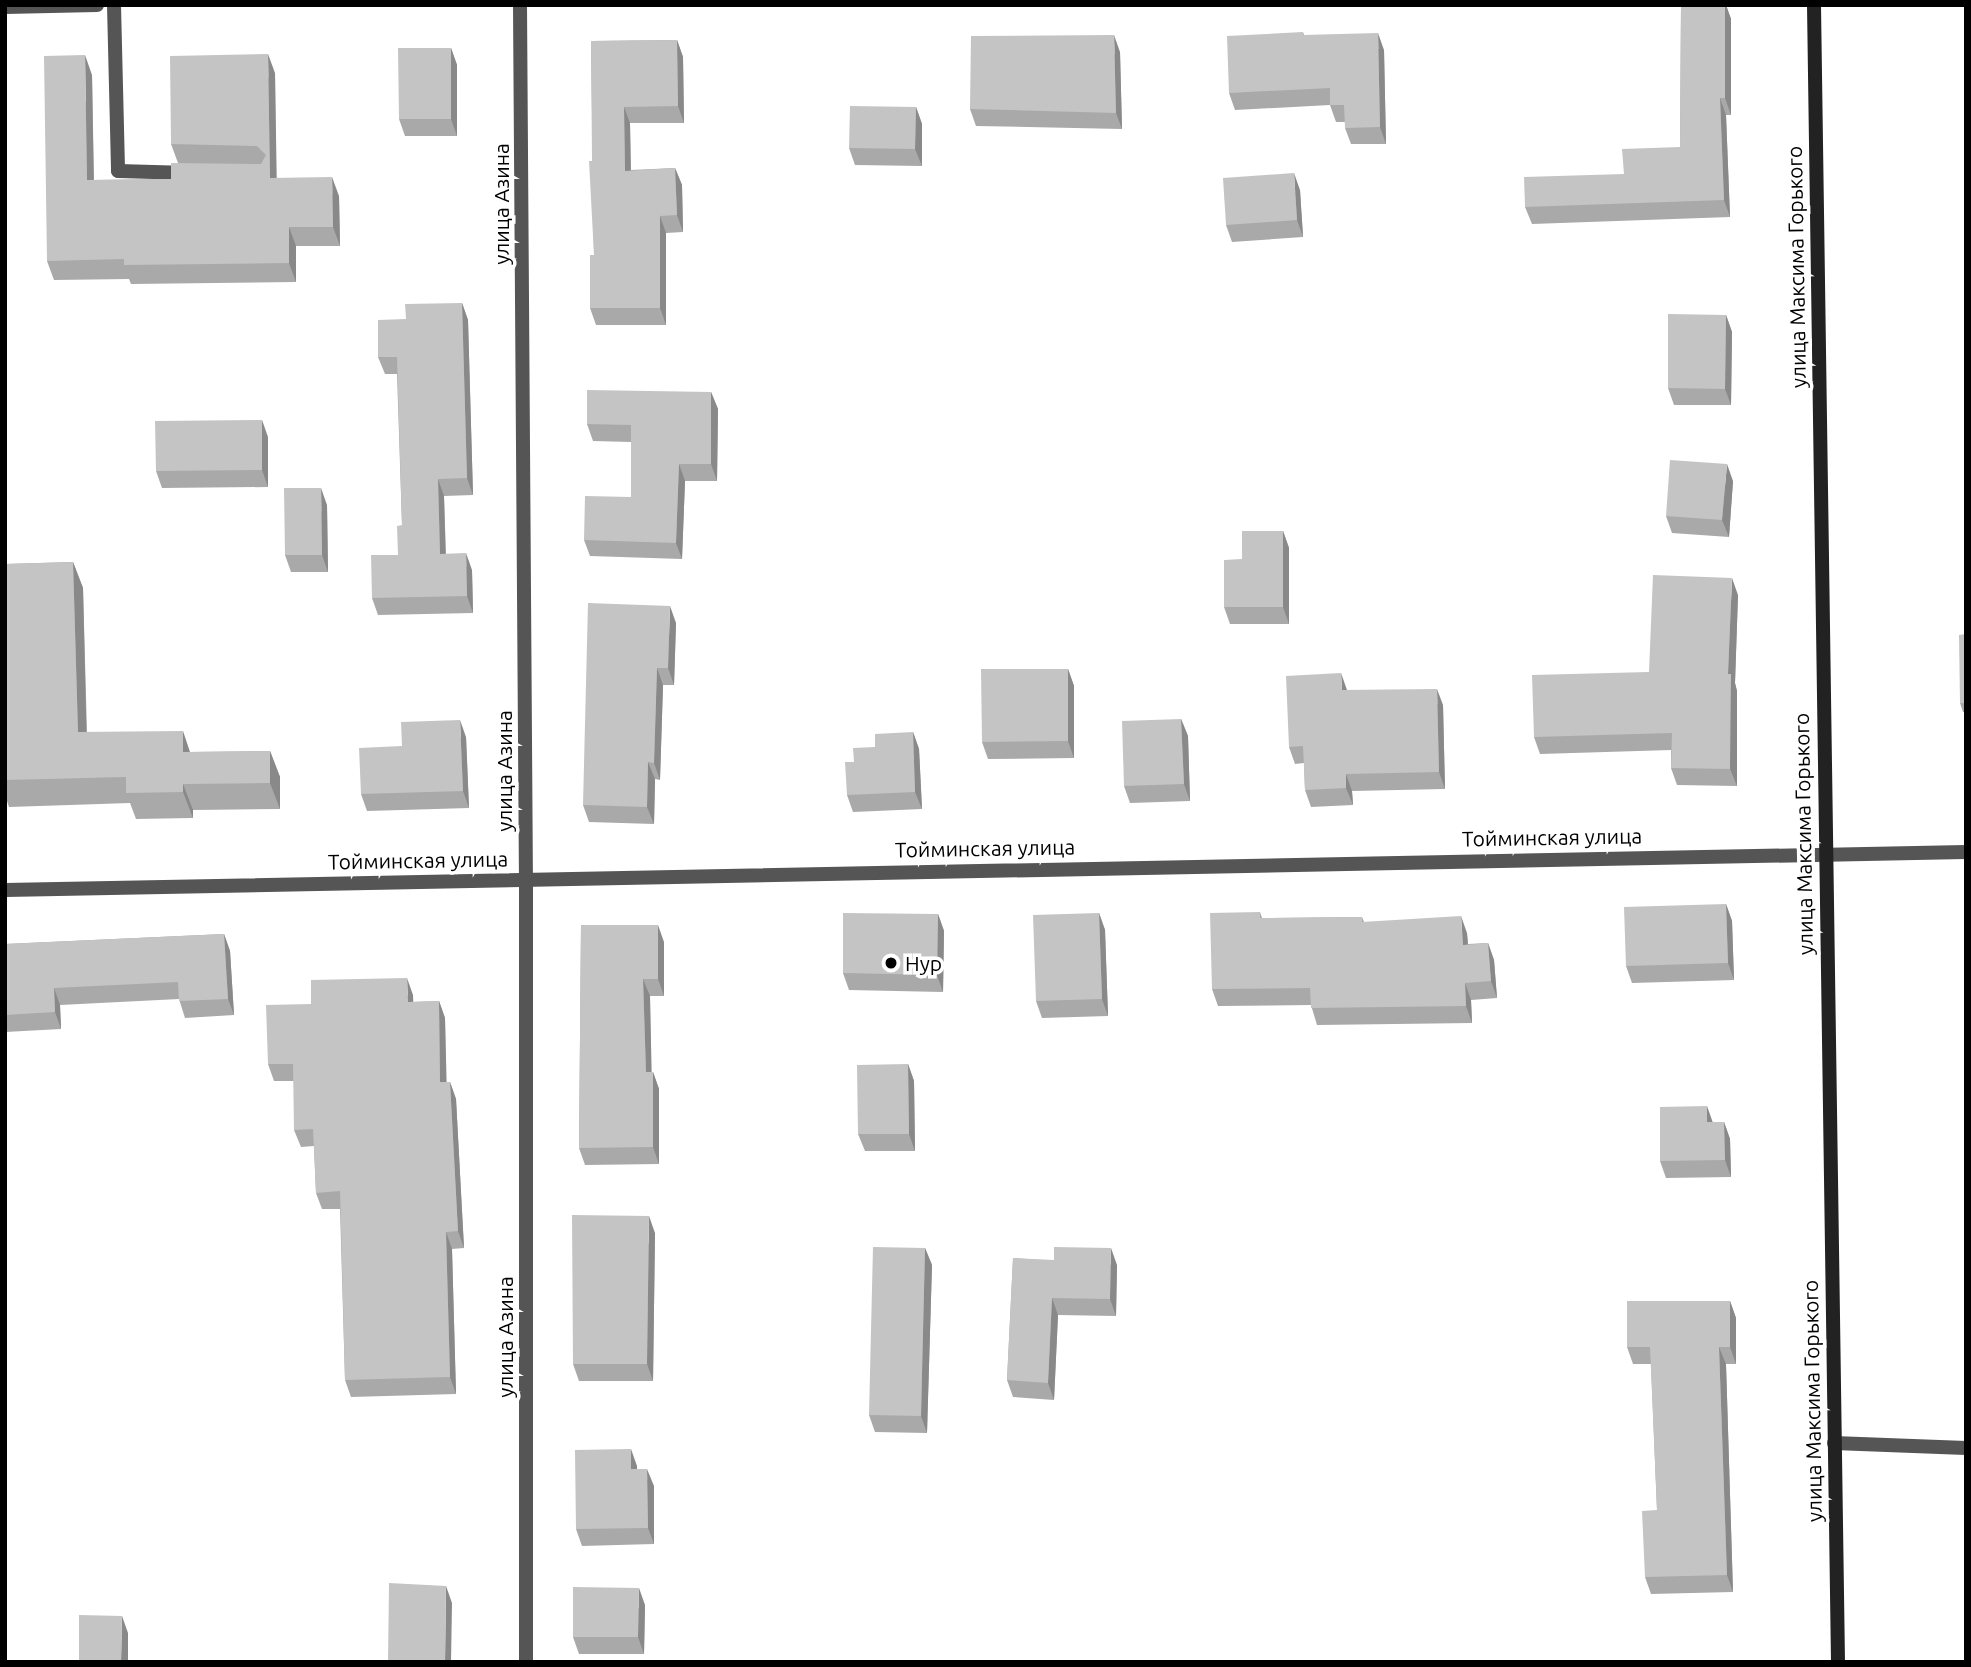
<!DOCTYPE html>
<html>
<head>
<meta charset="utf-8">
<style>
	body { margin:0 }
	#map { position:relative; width:1971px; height:1667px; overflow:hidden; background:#fff; font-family:Ubuntu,sans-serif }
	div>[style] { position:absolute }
	.lane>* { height:14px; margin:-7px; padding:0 7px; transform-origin:7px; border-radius:7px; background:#555 }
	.street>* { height:14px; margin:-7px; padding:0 7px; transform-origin:7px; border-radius:7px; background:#555 }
	.secondary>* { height:14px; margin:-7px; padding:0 7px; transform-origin:7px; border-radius:7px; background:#222 }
	.wall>* { inset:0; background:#a9a9a9 }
	.shaded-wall>* { inset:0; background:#898989 }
	.building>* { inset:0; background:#c4c4c4 }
	.dots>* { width:19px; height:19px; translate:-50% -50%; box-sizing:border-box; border:4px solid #fff; border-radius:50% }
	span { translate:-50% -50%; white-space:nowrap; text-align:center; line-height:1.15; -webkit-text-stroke:7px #fff; paint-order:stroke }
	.street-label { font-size:21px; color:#000 }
	.poi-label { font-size:21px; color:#000 }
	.left { translate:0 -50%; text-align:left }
	.frame { position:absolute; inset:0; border:7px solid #000; pointer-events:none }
</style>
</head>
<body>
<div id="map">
	<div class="lane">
		<div style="left:114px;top:5px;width:166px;rotate:88.6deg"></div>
		<div style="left:118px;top:171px;width:71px;rotate:1.6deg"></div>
		<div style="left:1834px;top:1443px;width:132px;rotate:2.2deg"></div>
	</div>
	<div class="street">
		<div style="left:520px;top:5px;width:874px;rotate:89.61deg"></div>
		<div style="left:526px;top:879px;width:783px;rotate:90deg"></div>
		<div style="left:5px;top:7px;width:92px;rotate:-1.2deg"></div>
		<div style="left:5px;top:890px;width:1961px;rotate:-1.11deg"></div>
	</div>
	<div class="secondary">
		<div style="left:1814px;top:5px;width:1657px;rotate:89.17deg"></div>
	</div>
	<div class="wall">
		<div style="clip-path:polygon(1681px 5px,1726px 5px,1731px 19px,1731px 115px,1726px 115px,1730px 217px,1532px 224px,1525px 207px,1624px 174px,1680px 147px)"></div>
		<div style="clip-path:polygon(1303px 32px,1304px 35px,1384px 50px,1386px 144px,1351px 144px,1345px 128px,1345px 122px,1336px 122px,1330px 105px,1235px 110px,1229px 93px)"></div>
		<div style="clip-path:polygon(677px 40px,683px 57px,684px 123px,630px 123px,631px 170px,675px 168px,682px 185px,683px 232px,666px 233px,666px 325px,596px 325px,590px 308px,594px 255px,591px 41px)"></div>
		<div style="clip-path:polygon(451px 48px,457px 65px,457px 136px,405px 136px,399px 119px)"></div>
		<div style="clip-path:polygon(1120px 52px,1122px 129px,976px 126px,970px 109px)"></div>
		<div style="clip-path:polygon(275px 73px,276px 178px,339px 196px,340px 246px,296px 246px,296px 282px,131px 284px,129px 279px,54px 280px,47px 261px,92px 75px,94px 180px,171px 179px,178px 163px,171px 144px)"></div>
		<div style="clip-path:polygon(916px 107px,922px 124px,922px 166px,855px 165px,849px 148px)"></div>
		<div style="clip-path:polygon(1300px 190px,1303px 237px,1232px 242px,1226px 225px)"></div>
		<div style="clip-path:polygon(462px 303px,468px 320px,473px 495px,444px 496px,446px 554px,472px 570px,473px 613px,378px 615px,372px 598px,398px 555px,402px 525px,397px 374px,385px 374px,378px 357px,406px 319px)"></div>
		<div style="clip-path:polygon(1726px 315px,1732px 332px,1731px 405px,1674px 405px,1668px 388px)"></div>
		<div style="clip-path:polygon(711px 392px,718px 409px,717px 481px,685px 481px,682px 559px,590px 556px,584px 540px,631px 497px,631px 442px,593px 441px,587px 424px)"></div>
		<div style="clip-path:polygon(268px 437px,268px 487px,162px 488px,156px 471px)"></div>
		<div style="clip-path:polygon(1733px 481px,1729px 537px,1672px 533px,1666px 516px)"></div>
		<div style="clip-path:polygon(327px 505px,328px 572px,291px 572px,285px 555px)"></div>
		<div style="clip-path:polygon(1283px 531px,1289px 548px,1289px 624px,1230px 624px,1224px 607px,1242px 559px)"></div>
		<div style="clip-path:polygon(73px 562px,83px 588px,87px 732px,190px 752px,270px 751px,280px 777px,280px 809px,193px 810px,193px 818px,136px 819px,130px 803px,9px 807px,5px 795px,5px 564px)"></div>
		<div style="clip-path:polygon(1738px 595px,1735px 683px,1737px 691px,1737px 786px,1677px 785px,1671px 768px,1671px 750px,1540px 754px,1534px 737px,1649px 672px)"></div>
		<div style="clip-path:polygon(676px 623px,674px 685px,663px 685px,660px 780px,655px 779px,654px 824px,589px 822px,583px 805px)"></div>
		<div style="clip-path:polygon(1966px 634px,1966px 712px,1963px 712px,1960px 703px)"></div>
		<div style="clip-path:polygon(1068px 669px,1074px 686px,1074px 758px,988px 759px,982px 742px)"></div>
		<div style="clip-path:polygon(1347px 690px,1443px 705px,1445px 789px,1352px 791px,1353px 805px,1311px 807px,1305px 790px,1304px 763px,1295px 764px,1289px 747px)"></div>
		<div style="clip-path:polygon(1181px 719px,1188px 736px,1190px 801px,1130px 803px,1124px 786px)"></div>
		<div style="clip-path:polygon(913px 732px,919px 749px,922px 809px,853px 812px,847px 795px,854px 762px,875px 747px)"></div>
		<div style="clip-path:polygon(466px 737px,469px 808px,367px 811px,361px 794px,402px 746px)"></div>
		<div style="clip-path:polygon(1726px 904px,1732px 921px,1734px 980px,1632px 983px,1626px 966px)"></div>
		<div style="clip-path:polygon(1260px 912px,1262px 918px,1362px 917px,1364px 922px,1467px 933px,1468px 944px,1488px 943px,1494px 960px,1497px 998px,1471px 1000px,1472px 1023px,1317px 1025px,1311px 1005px,1218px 1006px,1212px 989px)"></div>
		<div style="clip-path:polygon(1099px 913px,1105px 930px,1108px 1016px,1042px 1018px,1036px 1001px)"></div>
		<div style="clip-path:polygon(938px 914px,944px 931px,943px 992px,849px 990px,843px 973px)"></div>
		<div style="clip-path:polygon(581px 925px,664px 942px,664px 996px,650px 996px,651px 1072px,653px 1072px,659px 1089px,659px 1164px,585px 1165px,579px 1148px)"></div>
		<div style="clip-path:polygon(224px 934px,230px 951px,234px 1015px,185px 1018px,179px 999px,60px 1005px,61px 1029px,5px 1032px,5px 944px)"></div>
		<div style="clip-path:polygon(413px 995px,413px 1002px,439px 1001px,445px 1018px,446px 1082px,450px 1082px,456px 1099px,464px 1248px,452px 1249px,456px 1394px,351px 1397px,345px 1380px,340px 1209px,322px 1209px,316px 1193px,314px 1146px,301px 1147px,294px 1130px,294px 1081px,274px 1081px,268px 1064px,311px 1004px)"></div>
		<div style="clip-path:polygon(908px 1064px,914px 1081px,915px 1151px,865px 1151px,858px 1134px)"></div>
		<div style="clip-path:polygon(1713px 1122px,1724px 1122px,1730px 1139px,1731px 1177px,1666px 1178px,1660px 1161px)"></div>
		<div style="clip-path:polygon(655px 1233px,653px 1381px,579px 1381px,573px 1364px)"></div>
		<div style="clip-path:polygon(925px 1248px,932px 1265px,927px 1433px,875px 1432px,869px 1415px)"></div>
		<div style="clip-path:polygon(1013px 1258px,1117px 1265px,1116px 1316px,1058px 1315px,1054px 1400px,1013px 1397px,1007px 1380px)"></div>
		<div style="clip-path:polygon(1730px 1301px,1736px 1318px,1736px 1364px,1726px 1364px,1733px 1592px,1651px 1594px,1645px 1577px,1657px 1510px,1651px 1364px,1633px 1364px,1627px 1347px)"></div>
		<div style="clip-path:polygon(637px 1466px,637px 1469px,654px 1486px,654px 1544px,582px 1546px,576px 1529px)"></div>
		<div style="clip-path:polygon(645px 1605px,644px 1654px,579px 1654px,573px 1637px)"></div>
	</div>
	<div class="shaded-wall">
		<div style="clip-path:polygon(1725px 5px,1726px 5px,1731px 19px,1731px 115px,1725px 98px)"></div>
		<div style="clip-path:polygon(1378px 33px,1384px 50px,1386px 144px,1380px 127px)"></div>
		<div style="clip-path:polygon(1114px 35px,1120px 52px,1122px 129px,1116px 113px)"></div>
		<div style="clip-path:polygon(677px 40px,683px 57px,684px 123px,678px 106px)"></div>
		<div style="clip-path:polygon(451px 48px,457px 65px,457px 136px,451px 119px)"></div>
		<div style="clip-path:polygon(268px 54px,275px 73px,277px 197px,270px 178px)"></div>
		<div style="clip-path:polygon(85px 55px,92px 75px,94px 199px,87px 180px)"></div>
		<div style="clip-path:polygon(1720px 98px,1726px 115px,1730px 217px,1724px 200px)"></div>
		<div style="clip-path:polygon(624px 107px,630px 123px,631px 188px,625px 171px)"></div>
		<div style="clip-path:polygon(916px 107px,922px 124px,922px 166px,915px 149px)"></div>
		<div style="clip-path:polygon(675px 168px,682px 185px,683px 232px,677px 215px)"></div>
		<div style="clip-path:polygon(1294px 173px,1300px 190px,1303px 237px,1297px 220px)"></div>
		<div style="clip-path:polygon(332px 177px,339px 196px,340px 246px,333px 227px)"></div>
		<div style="clip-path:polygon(660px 216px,666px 233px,666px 325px,660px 308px)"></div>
		<div style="clip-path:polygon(289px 227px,296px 246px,296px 282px,289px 263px)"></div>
		<div style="clip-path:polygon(462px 303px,468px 320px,473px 495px,467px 478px)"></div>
		<div style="clip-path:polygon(1726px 315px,1732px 332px,1731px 405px,1725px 389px)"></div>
		<div style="clip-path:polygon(711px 392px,718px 409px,717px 481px,711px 464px)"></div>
		<div style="clip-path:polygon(262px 420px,268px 437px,268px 487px,262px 470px)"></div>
		<div style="clip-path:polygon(679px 464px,685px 481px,682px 559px,676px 543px)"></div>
		<div style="clip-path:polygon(1727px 464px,1733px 481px,1729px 537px,1722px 520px)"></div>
		<div style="clip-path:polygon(438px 479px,444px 496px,446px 571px,440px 554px)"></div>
		<div style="clip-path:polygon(321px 488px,327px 505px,328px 572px,322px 555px)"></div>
		<div style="clip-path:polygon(1283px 531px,1289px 548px,1289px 624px,1283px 607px)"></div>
		<div style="clip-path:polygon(466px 553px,472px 570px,473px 613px,467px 596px)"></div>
		<div style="clip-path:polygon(73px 562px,83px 588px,87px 758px,78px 732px)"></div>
		<div style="clip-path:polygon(1732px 578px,1738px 595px,1735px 683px,1737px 691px,1737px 786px,1730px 769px,1728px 674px)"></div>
		<div style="clip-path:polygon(670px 606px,676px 623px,674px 685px,668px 668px)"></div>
		<div style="clip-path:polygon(657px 668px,663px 685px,660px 780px,654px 763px)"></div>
		<div style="clip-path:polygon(1068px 669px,1074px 686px,1074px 758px,1068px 741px)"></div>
		<div style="clip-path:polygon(1341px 673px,1347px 690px,1342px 690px)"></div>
		<div style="clip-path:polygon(1437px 689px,1443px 705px,1445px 789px,1439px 772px)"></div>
		<div style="clip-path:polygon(1181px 719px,1188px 736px,1190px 801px,1184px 784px)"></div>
		<div style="clip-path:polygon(460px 720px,466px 737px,469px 808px,463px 791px)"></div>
		<div style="clip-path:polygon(183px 731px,192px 758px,183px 752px)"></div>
		<div style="clip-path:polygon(913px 732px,919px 749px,922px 809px,915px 792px)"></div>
		<div style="clip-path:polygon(270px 751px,280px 777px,280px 809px,270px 783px)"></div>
		<div style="clip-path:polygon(648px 762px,655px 779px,654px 824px,647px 807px)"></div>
		<div style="clip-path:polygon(1346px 774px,1352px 791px,1353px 805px,1346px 788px)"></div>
		<div style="clip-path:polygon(183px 784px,193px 810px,193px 818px,183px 792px)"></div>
		<div style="clip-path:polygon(1726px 904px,1732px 921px,1734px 980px,1728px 963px)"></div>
		<div style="clip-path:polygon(1099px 913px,1105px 930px,1108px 1016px,1102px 999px)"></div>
		<div style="clip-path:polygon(938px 914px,944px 931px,943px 992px,937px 975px)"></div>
		<div style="clip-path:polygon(1461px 916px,1467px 933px,1469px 962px,1463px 945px)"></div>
		<div style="clip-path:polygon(658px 925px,664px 942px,664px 996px,658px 979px)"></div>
		<div style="clip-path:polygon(224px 934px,230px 951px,234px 1015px,228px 999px)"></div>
		<div style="clip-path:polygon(1488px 943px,1494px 960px,1497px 998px,1491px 981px)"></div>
		<div style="clip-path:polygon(407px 978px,413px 995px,414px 1019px,408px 1002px)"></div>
		<div style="clip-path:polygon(643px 979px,650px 996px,652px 1089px,646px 1072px)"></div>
		<div style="clip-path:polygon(1465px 983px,1471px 1000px,1472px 1023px,1466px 1006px)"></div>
		<div style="clip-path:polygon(54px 988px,60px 1005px,61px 1029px,55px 1012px)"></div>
		<div style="clip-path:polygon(439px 1001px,445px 1018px,447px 1099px,440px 1082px)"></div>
		<div style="clip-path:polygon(908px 1064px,914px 1081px,915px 1151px,909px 1134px)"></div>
		<div style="clip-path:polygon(653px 1072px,659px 1089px,659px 1164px,653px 1147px)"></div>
		<div style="clip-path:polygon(450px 1082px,456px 1099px,464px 1248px,458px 1231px)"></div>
		<div style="clip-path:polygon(1707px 1106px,1713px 1123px,1707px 1122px)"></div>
		<div style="clip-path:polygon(1724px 1122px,1730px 1139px,1731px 1177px,1725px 1160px)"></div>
		<div style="clip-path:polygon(649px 1216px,655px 1233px,653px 1381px,647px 1364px)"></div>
		<div style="clip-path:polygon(446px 1232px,452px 1249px,456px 1394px,450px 1377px)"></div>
		<div style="clip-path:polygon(925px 1248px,932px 1265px,927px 1433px,921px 1416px)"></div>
		<div style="clip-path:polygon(1111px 1248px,1117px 1265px,1116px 1316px,1110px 1299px)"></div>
		<div style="clip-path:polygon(1052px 1298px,1058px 1315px,1054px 1400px,1048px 1383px)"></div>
		<div style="clip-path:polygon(1730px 1301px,1736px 1318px,1736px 1364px,1730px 1347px)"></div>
		<div style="clip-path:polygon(1719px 1347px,1726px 1364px,1733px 1592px,1727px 1575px)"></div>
		<div style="clip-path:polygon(631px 1449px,637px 1466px,637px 1486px,631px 1469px)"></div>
		<div style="clip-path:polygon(647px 1469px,654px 1486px,654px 1544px,648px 1528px)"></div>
		<div style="clip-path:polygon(446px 1586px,452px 1603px,451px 1662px,445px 1662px)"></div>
		<div style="clip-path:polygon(639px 1588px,645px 1605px,644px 1654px,638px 1637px)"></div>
		<div style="clip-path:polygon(122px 1616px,128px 1633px,128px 1662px,121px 1662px)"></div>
	</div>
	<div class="building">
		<div style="clip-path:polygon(1681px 5px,1725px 5px,1725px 98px,1720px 98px,1724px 200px,1525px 207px,1524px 177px,1624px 174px,1622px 149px,1680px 147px)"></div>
		<div style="clip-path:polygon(1303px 32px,1303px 35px,1378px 33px,1380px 127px,1345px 128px,1344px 105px,1330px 105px,1330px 88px,1229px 93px,1227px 36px)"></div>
		<div style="clip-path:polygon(1114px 35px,1116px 113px,970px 109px,971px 36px)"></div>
		<div style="clip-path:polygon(677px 40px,678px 106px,624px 107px,625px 171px,675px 168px,677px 215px,660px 216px,660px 308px,590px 308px,590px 255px,594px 255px,589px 161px,592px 161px,591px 41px)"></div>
		<div style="clip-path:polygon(398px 48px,451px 48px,451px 119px,399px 119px)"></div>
		<div style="clip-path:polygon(268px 54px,270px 178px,332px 177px,333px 227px,289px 227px,289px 263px,124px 265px,124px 259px,47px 261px,44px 56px,85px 55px,87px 180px,171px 179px,171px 163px,261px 164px,266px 155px,257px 146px,171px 144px,170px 56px)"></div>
		<div style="clip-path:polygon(850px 106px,916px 107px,915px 149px,849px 148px)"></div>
		<div style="clip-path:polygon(1294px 173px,1297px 220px,1226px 225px,1223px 178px)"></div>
		<div style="clip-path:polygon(462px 303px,467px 478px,438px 479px,440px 554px,466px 553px,467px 596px,372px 598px,371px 555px,398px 555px,397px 526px,402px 525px,397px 357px,378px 357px,378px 320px,406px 319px,405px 304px)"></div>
		<div style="clip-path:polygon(1668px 314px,1726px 315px,1725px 389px,1668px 388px)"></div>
		<div style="clip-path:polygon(587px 390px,711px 392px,711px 464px,679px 464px,676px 543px,584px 540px,585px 496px,631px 497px,631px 425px,587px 424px)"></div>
		<div style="clip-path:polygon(262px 420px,262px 470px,156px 471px,155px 421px)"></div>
		<div style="clip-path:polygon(1670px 460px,1727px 464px,1722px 520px,1666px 516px)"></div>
		<div style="clip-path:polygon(284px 488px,321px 488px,322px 555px,285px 555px)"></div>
		<div style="clip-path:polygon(1242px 531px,1283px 531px,1283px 607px,1224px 607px,1224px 560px,1242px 559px)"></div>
		<div style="clip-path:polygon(73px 562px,78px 732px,183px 731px,183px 752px,270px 751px,270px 783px,183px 784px,183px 792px,126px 793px,126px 777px,5px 780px,5px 564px)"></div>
		<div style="clip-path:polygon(1653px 575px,1732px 578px,1728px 674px,1731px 674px,1730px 769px,1671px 768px,1672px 733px,1534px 737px,1532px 675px,1649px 672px)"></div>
		<div style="clip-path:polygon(588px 603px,670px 606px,668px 668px,657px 668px,654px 763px,648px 762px,647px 807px,583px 805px)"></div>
		<div style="clip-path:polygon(1966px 634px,1966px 703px,1960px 703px,1959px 635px)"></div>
		<div style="clip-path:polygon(981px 669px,1068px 669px,1068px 741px,982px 742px)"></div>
		<div style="clip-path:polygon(1341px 673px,1342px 690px,1437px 689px,1439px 772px,1346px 774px,1346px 788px,1305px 790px,1303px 746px,1289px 747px,1286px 676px)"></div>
		<div style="clip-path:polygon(1181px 719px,1184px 784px,1124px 786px,1122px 721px)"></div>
		<div style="clip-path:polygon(460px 720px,463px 791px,361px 794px,359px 748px,402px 746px,401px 722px)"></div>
		<div style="clip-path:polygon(913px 732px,915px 792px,847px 795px,845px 762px,854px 762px,853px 748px,875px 747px,875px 734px)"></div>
		<div style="clip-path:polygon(1726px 904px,1728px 963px,1626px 966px,1624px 907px)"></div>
		<div style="clip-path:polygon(1260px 912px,1260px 918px,1362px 917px,1362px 922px,1461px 916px,1463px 945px,1488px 943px,1491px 981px,1465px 983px,1466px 1006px,1311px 1008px,1310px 988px,1212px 989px,1210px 913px)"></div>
		<div style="clip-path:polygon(843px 913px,938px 914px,937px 975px,843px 973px)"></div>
		<div style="clip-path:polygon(1099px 913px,1102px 999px,1036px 1001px,1033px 915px)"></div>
		<div style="clip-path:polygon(581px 925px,658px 925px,658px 979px,643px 979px,646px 1072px,653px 1072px,653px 1147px,579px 1148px)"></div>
		<div style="clip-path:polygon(224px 934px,228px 999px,179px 1001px,178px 982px,54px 988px,55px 1012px,5px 1015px,5px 944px)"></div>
		<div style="clip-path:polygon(407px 978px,408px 1002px,439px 1001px,440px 1082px,450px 1082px,458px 1231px,446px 1232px,450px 1377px,345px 1380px,340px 1191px,316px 1193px,313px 1129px,294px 1130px,293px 1064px,268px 1064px,266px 1005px,311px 1004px,311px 980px)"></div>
		<div style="clip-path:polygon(908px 1064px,909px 1134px,858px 1134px,857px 1065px)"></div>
		<div style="clip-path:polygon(1707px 1106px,1707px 1122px,1724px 1122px,1725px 1160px,1660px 1161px,1660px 1107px)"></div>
		<div style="clip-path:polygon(572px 1215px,649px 1216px,647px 1364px,573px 1364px)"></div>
		<div style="clip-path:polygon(873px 1247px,925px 1248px,921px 1416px,869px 1415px)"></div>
		<div style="clip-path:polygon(1054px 1247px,1111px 1248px,1110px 1299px,1052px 1298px,1048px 1383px,1007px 1380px,1013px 1258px,1054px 1260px)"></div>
		<div style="clip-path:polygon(1627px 1301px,1730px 1301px,1730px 1347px,1719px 1347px,1727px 1575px,1645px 1577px,1642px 1511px,1657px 1510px,1650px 1347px,1627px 1347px)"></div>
		<div style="clip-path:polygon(631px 1449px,631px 1469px,647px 1469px,648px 1528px,576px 1529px,575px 1450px)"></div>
		<div style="clip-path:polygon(389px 1583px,446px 1586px,445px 1662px,388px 1662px)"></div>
		<div style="clip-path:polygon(573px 1587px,639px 1588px,638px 1637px,573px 1637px)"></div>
		<div style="clip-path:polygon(79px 1615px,122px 1616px,121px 1662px,79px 1662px)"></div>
	</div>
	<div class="dots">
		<div style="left:891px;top:963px;background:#000"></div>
	</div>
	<div class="street-label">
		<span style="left:501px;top:204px;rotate:-90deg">улица Азина</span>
		<span style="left:1796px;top:267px;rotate:-91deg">улица Максима Горького</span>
		<span style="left:504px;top:771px;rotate:-90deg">улица Азина</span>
		<span style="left:1803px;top:834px;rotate:-91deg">улица Максима Горького</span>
		<span style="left:1552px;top:837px;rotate:-1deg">Тойминская улица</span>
		<span style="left:985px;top:848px;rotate:-1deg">Тойминская улица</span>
		<span style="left:418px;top:860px;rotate:-1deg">Тойминская улица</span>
		<span style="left:505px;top:1337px;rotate:-90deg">улица Азина</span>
		<span style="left:1812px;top:1401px;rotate:-91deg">улица Максима Горького</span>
	</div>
	<div class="poi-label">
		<span class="left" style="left:905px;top:963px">Нур</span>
	</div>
	<div class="frame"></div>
</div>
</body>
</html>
